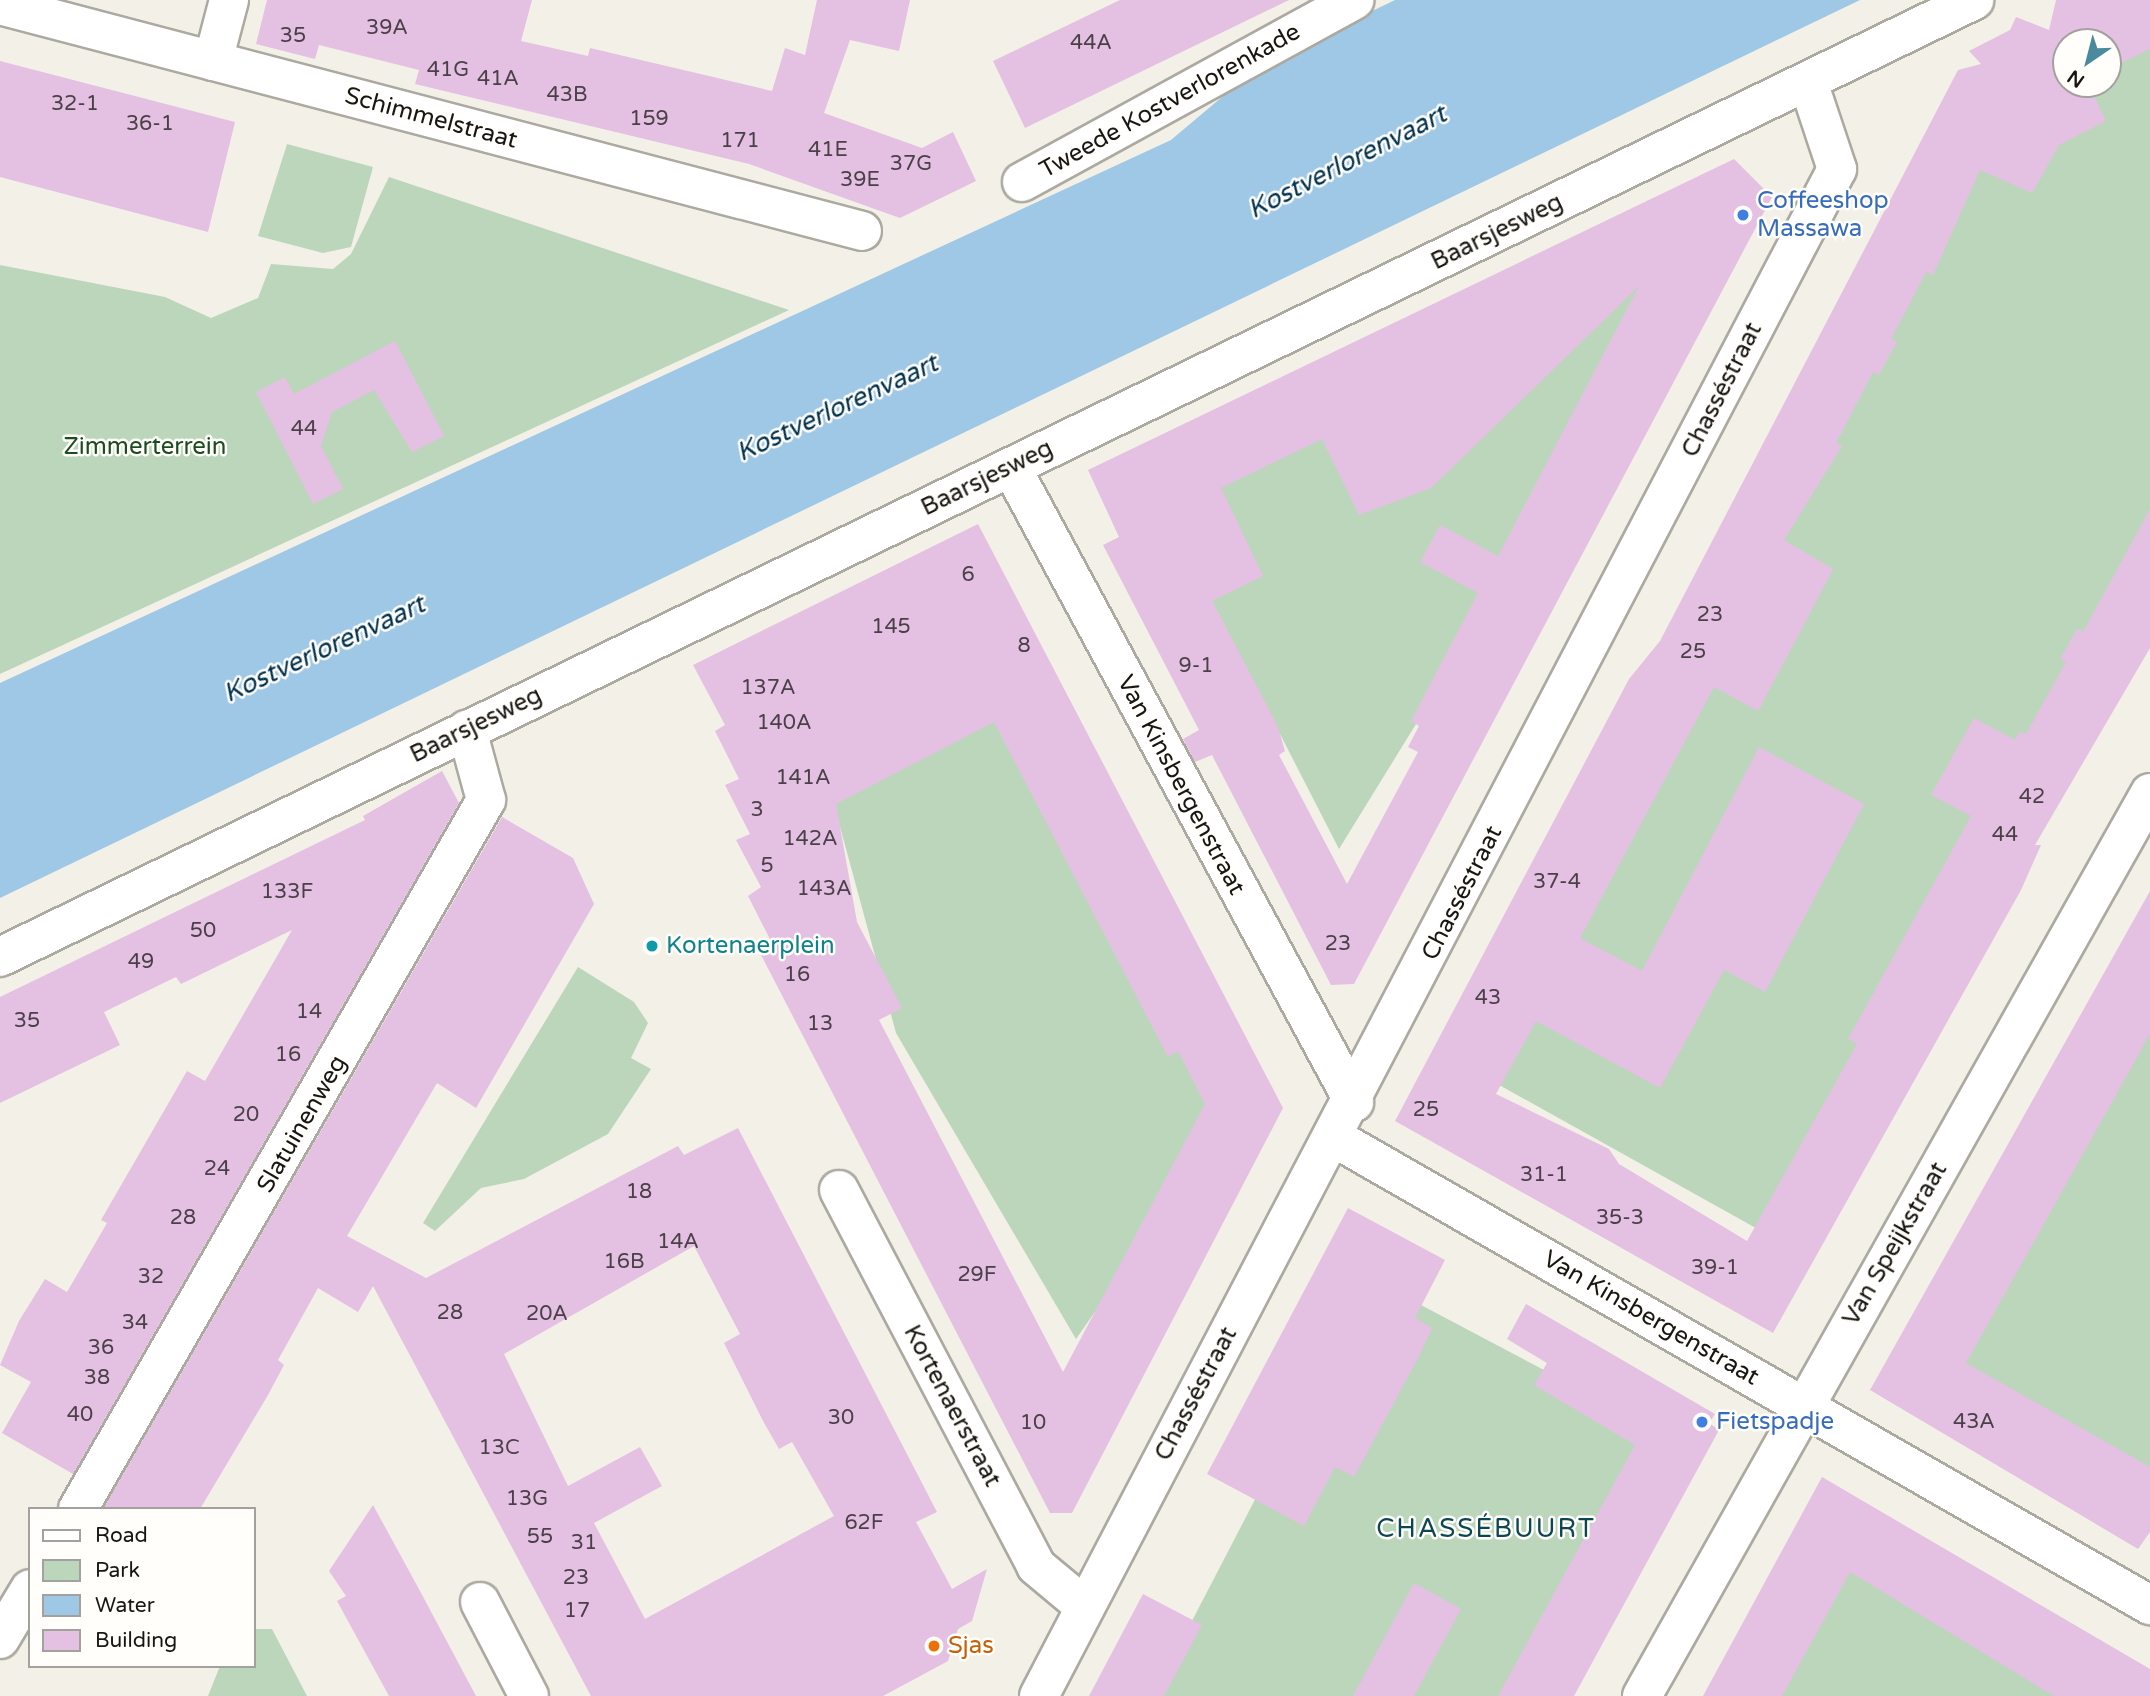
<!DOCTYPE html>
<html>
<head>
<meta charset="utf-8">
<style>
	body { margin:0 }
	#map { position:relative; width:2150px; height:1696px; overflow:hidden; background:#f3f0e7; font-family:"Varela Round",sans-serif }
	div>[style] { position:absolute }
	.green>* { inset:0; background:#bcd6bc }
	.water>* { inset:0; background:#9fc7e6 }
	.building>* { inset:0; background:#e4c0e2 }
	.roads { filter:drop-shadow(2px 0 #aca9a1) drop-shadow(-2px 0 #aca9a1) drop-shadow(0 2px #aca9a1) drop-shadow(0 -2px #aca9a1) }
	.minor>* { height:38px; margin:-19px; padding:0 19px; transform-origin:19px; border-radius:19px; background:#fff }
	.dots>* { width:19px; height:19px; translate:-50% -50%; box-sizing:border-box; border:4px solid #fffefa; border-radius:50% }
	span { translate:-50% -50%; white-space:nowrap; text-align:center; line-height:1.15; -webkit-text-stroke:5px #fffefa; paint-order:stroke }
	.number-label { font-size:21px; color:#4a4047 }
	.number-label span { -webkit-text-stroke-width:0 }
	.street-label { font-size:24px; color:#171613 }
	.shop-label { font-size:24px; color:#366cbe }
	.left { translate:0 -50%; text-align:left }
	.park-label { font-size:24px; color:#1a4c1f }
	.culture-label { font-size:24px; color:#0d838f }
	.food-label { font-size:24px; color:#c56008 }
	.water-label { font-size:26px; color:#00314f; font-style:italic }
	.neighbourhood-label { font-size:26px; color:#0c4653; letter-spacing:2px }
	.legend { position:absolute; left:28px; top:1507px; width:228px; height:161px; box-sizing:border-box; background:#fffefa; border:2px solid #a2a19e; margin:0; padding:9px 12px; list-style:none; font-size:21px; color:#171613 }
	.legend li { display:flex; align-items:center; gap:14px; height:35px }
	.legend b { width:35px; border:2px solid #a2a19e }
	.north { position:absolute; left:2052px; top:28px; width:70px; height:70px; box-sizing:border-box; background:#fffefa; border:2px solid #a2a19e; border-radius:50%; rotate:215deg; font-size:19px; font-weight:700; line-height:28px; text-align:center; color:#171613 }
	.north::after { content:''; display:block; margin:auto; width:24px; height:32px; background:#498b9c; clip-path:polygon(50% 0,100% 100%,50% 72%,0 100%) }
</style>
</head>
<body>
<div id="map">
	<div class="green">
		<div style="clip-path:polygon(2150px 33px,2150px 520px,1763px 1232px,1492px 1081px,2009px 95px,2108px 84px,2108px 52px)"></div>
		<div style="clip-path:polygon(287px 144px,373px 167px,351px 247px,323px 253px,258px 236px)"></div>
		<div style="clip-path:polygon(389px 177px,789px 310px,0 674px,0 265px,165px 297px,211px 318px,258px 298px,271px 264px,333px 269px,351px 254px)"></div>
		<div style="clip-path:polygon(1734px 208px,1339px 849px,1163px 506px)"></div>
		<div style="clip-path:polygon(973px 632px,1245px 1097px,1076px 1339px,896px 1033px,804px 694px)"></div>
		<div style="clip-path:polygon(578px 967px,634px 1002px,648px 1023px,631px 1058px,651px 1069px,608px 1134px,524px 1179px,481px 1188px,435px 1231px,423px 1223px)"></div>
		<div style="clip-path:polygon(2150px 985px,2150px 1496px,1926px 1393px)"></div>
		<div style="clip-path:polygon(1370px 1278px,1686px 1445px,1544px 1696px,1153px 1696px)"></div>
		<div style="clip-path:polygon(1838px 1552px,2121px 1696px,1759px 1696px)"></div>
		<div style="clip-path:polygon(254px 1629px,272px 1629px,307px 1696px,208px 1696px,220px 1666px,254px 1666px)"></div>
	</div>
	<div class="water">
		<div style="clip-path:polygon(1395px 0,1860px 0,0 898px,0 683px,1171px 140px,1260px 65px)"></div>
	</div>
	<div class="building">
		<div style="clip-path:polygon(267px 0,532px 0,521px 41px,588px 56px,590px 48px,772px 91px,785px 48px,805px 55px,817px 0,910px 0,899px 51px,850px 40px,824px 113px,922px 148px,953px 132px,976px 181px,900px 218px,749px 164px,415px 84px,419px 70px,319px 45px,315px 59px,256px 44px)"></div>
		<div style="clip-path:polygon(1120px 0,1289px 0,1025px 128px,993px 61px)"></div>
		<div style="clip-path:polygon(2056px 0,2150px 0,2150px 49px,2108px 69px,2108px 42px,2066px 42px,2066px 84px,2088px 84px,2106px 121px,2059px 145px,2032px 193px,1980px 170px,1933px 275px,1926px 272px,1891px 339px,1897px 342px,1888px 358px,1879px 375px,1873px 372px,1836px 443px,1842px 446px,1784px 540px,1833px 569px,1807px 619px,1758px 711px,1714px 687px,1580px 938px,1642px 971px,1759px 747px,1864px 804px,1765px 992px,1724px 970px,1660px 1088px,1536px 1021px,1496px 1094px,1609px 1149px,1619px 1164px,1747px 1241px,1857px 1044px,1848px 1039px,1971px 816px,1931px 795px,1974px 718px,2015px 740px,2020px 731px,2026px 734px,2066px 662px,2060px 659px,2077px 629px,2083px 632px,2150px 509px,2150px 648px,2035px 845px,2041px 845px,2021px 890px,1773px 1333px,1395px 1121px,1629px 679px,1660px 641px,1958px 70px,1981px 64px,1969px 51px,2010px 30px,2016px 17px,2049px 30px)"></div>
		<div style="clip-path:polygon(0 61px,235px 122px,208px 232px,0 177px)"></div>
		<div style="clip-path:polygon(evenodd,1734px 159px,1772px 197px,1354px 984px,1331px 985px,1212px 755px,1195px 762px,1183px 739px,1199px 730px,1103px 545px,1119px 537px,1088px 470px,1734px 159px,1639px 286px,1498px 556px,1440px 525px,1420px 562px,1478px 593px,1411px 721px,1419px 726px,1408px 747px,1418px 752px,1347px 884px,1279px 755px,1285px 751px,1278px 727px,1212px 601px,1263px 576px,1221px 488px,1322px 439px,1359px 515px,1431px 488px,1639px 286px)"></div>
		<div style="clip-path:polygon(395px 341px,444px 436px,412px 452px,374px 390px,332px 412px,321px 446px,343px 489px,313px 504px,256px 392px,285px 377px,294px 394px)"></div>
		<div style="clip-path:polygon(evenodd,978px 524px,1283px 1108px,1072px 1513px,1050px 1513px,759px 951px,774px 947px,748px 896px,761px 887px,736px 840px,750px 834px,725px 785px,739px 779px,715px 731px,725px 725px,693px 665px,978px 524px,994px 722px,1168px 1057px,1178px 1051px,1205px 1104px,1063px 1372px,879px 1020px,902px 1008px,857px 922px,836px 804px,994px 722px)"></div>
		<div style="clip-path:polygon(442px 771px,459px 803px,73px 1474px,2px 1433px,31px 1382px,0 1365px,19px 1321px,45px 1279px,67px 1292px,107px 1223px,101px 1220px,187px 1071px,205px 1081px,292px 930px,181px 984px,176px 977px,104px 1012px,120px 1045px,0 1103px,0 997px,365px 820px,363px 816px)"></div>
		<div style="clip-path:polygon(evenodd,502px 817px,573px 858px,594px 904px,476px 1108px,437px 1083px,347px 1236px,426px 1278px,678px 1146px,684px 1155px,738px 1128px,937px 1512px,916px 1522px,952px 1589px,987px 1569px,972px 1621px,958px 1629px,948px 1661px,883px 1696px,591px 1696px,373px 1286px,358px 1312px,318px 1288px,278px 1360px,284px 1365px,268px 1395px,200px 1509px,103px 1509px,502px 817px,694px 1246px,740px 1334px,724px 1343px,763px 1421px,779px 1449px,792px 1442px,834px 1516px,645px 1619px,594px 1523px,662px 1486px,640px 1447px,568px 1486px,504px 1354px,694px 1246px)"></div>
		<div style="clip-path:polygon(2150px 891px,2150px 1034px,1966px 1363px,2150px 1467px,2150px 1532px,2138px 1549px,1870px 1390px)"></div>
		<div style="clip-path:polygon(1348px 1208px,1445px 1260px,1415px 1318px,1432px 1328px,1419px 1356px,1354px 1477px,1335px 1467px,1304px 1526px,1207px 1474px)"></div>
		<div style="clip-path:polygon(1526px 1304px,1715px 1414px,1709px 1423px,1719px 1430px,1574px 1696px,1498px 1696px,1635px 1445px,1534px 1385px,1547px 1363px,1507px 1339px)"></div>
		<div style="clip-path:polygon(1822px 1477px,2150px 1669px,2150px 1696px,2054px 1696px,1850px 1572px,1782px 1696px,1703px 1696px)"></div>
		<div style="clip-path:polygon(373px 1505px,420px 1591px,476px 1696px,389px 1696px,337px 1601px,346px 1596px,329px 1571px)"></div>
		<div style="clip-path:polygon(1414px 1583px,1461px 1609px,1414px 1696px,1353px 1696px)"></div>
		<div style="clip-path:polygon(1143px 1594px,1202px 1625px,1164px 1696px,1089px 1696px)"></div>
	</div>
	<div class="roads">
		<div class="minor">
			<div style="left:0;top:5px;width:891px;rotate:14.69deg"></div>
			<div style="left:213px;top:61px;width:63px;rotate:-75.3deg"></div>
			<div style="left:1022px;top:182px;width:379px;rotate:-28.7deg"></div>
			<div style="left:1011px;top:467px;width:722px;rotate:61.62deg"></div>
			<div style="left:0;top:957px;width:2194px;rotate:-25.86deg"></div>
			<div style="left:1333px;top:1137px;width:942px;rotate:29.81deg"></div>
			<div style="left:839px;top:1190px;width:424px;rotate:62.3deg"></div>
			<div style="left:1036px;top:1566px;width:62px;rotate:39.8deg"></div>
			<div style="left:78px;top:1509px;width:818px;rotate:-60.08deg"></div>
			<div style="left:486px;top:800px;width:73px;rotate:-105.2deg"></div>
			<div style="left:480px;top:1602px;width:106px;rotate:62.5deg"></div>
			<div style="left:0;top:1639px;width:58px;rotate:-59deg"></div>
			<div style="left:1039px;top:1696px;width:1723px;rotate:-62.41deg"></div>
			<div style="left:1837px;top:169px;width:92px;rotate:-108.4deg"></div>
			<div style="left:1642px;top:1696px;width:1036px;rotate:-60.64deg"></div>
		</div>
	</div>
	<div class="dots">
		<div style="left:1743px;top:215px;background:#3f7fe0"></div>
		<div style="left:652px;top:946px;background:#0f9aa8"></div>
		<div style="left:1702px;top:1422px;background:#3f7fe0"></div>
		<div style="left:934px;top:1646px;background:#e8710a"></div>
	</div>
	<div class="number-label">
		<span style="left:387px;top:28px">39A</span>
		<span style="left:293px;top:36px">35</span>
		<span style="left:1091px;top:43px">44A</span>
		<span style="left:448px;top:70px">41G</span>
		<span style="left:498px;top:79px">41A</span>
		<span style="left:567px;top:95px">43B</span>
		<span style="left:75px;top:104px">32-1</span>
		<span style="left:649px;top:119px">159</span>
		<span style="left:150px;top:124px">36-1</span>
		<span style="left:740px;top:141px">171</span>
		<span style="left:828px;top:150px">41E</span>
		<span style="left:911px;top:164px">37G</span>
		<span style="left:860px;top:180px">39E</span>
		<span style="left:304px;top:429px">44</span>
		<span style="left:968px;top:575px">6</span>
		<span style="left:1710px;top:615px">23</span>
		<span style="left:891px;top:627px">145</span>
		<span style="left:1024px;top:646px">8</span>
		<span style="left:1693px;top:652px">25</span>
		<span style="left:1196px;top:666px">9-1</span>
		<span style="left:768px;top:688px">137A</span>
		<span style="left:784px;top:723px">140A</span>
		<span style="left:803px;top:778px">141A</span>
		<span style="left:2032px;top:797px">42</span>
		<span style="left:757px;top:810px">3</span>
		<span style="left:2005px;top:835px">44</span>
		<span style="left:810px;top:839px">142A</span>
		<span style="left:767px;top:866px">5</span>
		<span style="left:1557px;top:882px">37-4</span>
		<span style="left:824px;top:889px">143A</span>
		<span style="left:287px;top:892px">133F</span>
		<span style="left:203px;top:931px">50</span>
		<span style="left:1338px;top:944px">23</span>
		<span style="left:141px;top:962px">49</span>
		<span style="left:797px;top:975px">16</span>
		<span style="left:1488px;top:998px">43</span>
		<span style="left:309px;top:1012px">14</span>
		<span style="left:27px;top:1021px">35</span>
		<span style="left:820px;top:1024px">13</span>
		<span style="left:288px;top:1055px">16</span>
		<span style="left:1426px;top:1110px">25</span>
		<span style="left:246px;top:1115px">20</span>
		<span style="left:217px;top:1169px">24</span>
		<span style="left:1544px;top:1175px">31-1</span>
		<span style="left:639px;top:1192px">18</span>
		<span style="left:183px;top:1218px">28</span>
		<span style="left:1620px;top:1218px">35-3</span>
		<span style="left:678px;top:1242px">14A</span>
		<span style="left:624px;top:1262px">16B</span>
		<span style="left:1715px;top:1268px">39-1</span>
		<span style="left:977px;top:1275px">29F</span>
		<span style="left:151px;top:1277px">32</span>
		<span style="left:450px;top:1313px">28</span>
		<span style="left:547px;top:1314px">20A</span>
		<span style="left:135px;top:1323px">34</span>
		<span style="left:101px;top:1348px">36</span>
		<span style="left:97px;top:1378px">38</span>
		<span style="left:80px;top:1415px">40</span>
		<span style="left:841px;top:1418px">30</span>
		<span style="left:1974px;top:1422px">43A</span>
		<span style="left:1033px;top:1423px">10</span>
		<span style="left:499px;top:1448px">13C</span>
		<span style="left:527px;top:1499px">13G</span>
		<span style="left:864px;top:1523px">62F</span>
		<span style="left:540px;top:1537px">55</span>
		<span style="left:584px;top:1543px">31</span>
		<span style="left:576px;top:1578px">23</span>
		<span style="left:577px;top:1611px">17</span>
	</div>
	<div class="street-label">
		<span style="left:1170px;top:101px;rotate:-29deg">Tweede Kostverlorenkade</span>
		<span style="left:431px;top:118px;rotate:15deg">Schimmelstraat</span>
		<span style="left:1497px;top:232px;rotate:-26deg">Baarsjesweg</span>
		<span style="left:1722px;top:390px;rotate:-63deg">Chasséstraat</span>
		<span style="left:987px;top:478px;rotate:-26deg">Baarsjesweg</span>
		<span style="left:476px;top:725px;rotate:-26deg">Baarsjesweg</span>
		<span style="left:1181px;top:785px;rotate:62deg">Van Kinsbergenstraat</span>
		<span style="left:1462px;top:893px;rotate:-63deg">Chasséstraat</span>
		<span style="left:302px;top:1124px;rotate:-60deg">Slatuinenweg</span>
		<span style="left:1895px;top:1244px;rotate:-60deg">Van Speijkstraat</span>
		<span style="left:1651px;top:1318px;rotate:30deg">Van Kinsbergenstraat</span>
		<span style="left:1196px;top:1394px;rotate:-62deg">Chasséstraat</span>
		<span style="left:952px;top:1406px;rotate:62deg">Kortenaerstraat</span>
	</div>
	<div class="shop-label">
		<span class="left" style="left:1757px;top:215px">Coffeeshop<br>Massawa</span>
		<span class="left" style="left:1716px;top:1422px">Fietspadje</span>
	</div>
	<div class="park-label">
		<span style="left:145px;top:447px">Zimmerterrein</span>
	</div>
	<div class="culture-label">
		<span class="left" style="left:666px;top:946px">Kortenaerplein</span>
	</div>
	<div class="food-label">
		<span class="left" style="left:948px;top:1646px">Sjas</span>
	</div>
	<div class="water-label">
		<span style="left:1347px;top:162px;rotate:-27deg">Kostverlorenvaart</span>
		<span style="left:837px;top:408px;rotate:-25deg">Kostverlorenvaart</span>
		<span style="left:324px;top:649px;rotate:-25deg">Kostverlorenvaart</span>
	</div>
	<div class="neighbourhood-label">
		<span style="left:1486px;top:1529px">CHASSÉBUURT</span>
	</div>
	<ul class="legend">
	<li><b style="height:9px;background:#fff"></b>Road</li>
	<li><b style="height:19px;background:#bcd6bc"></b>Park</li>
	<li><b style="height:19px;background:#9fc7e6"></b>Water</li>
	<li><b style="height:19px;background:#e4c0e2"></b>Building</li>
	</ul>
	<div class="north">N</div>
</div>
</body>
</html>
